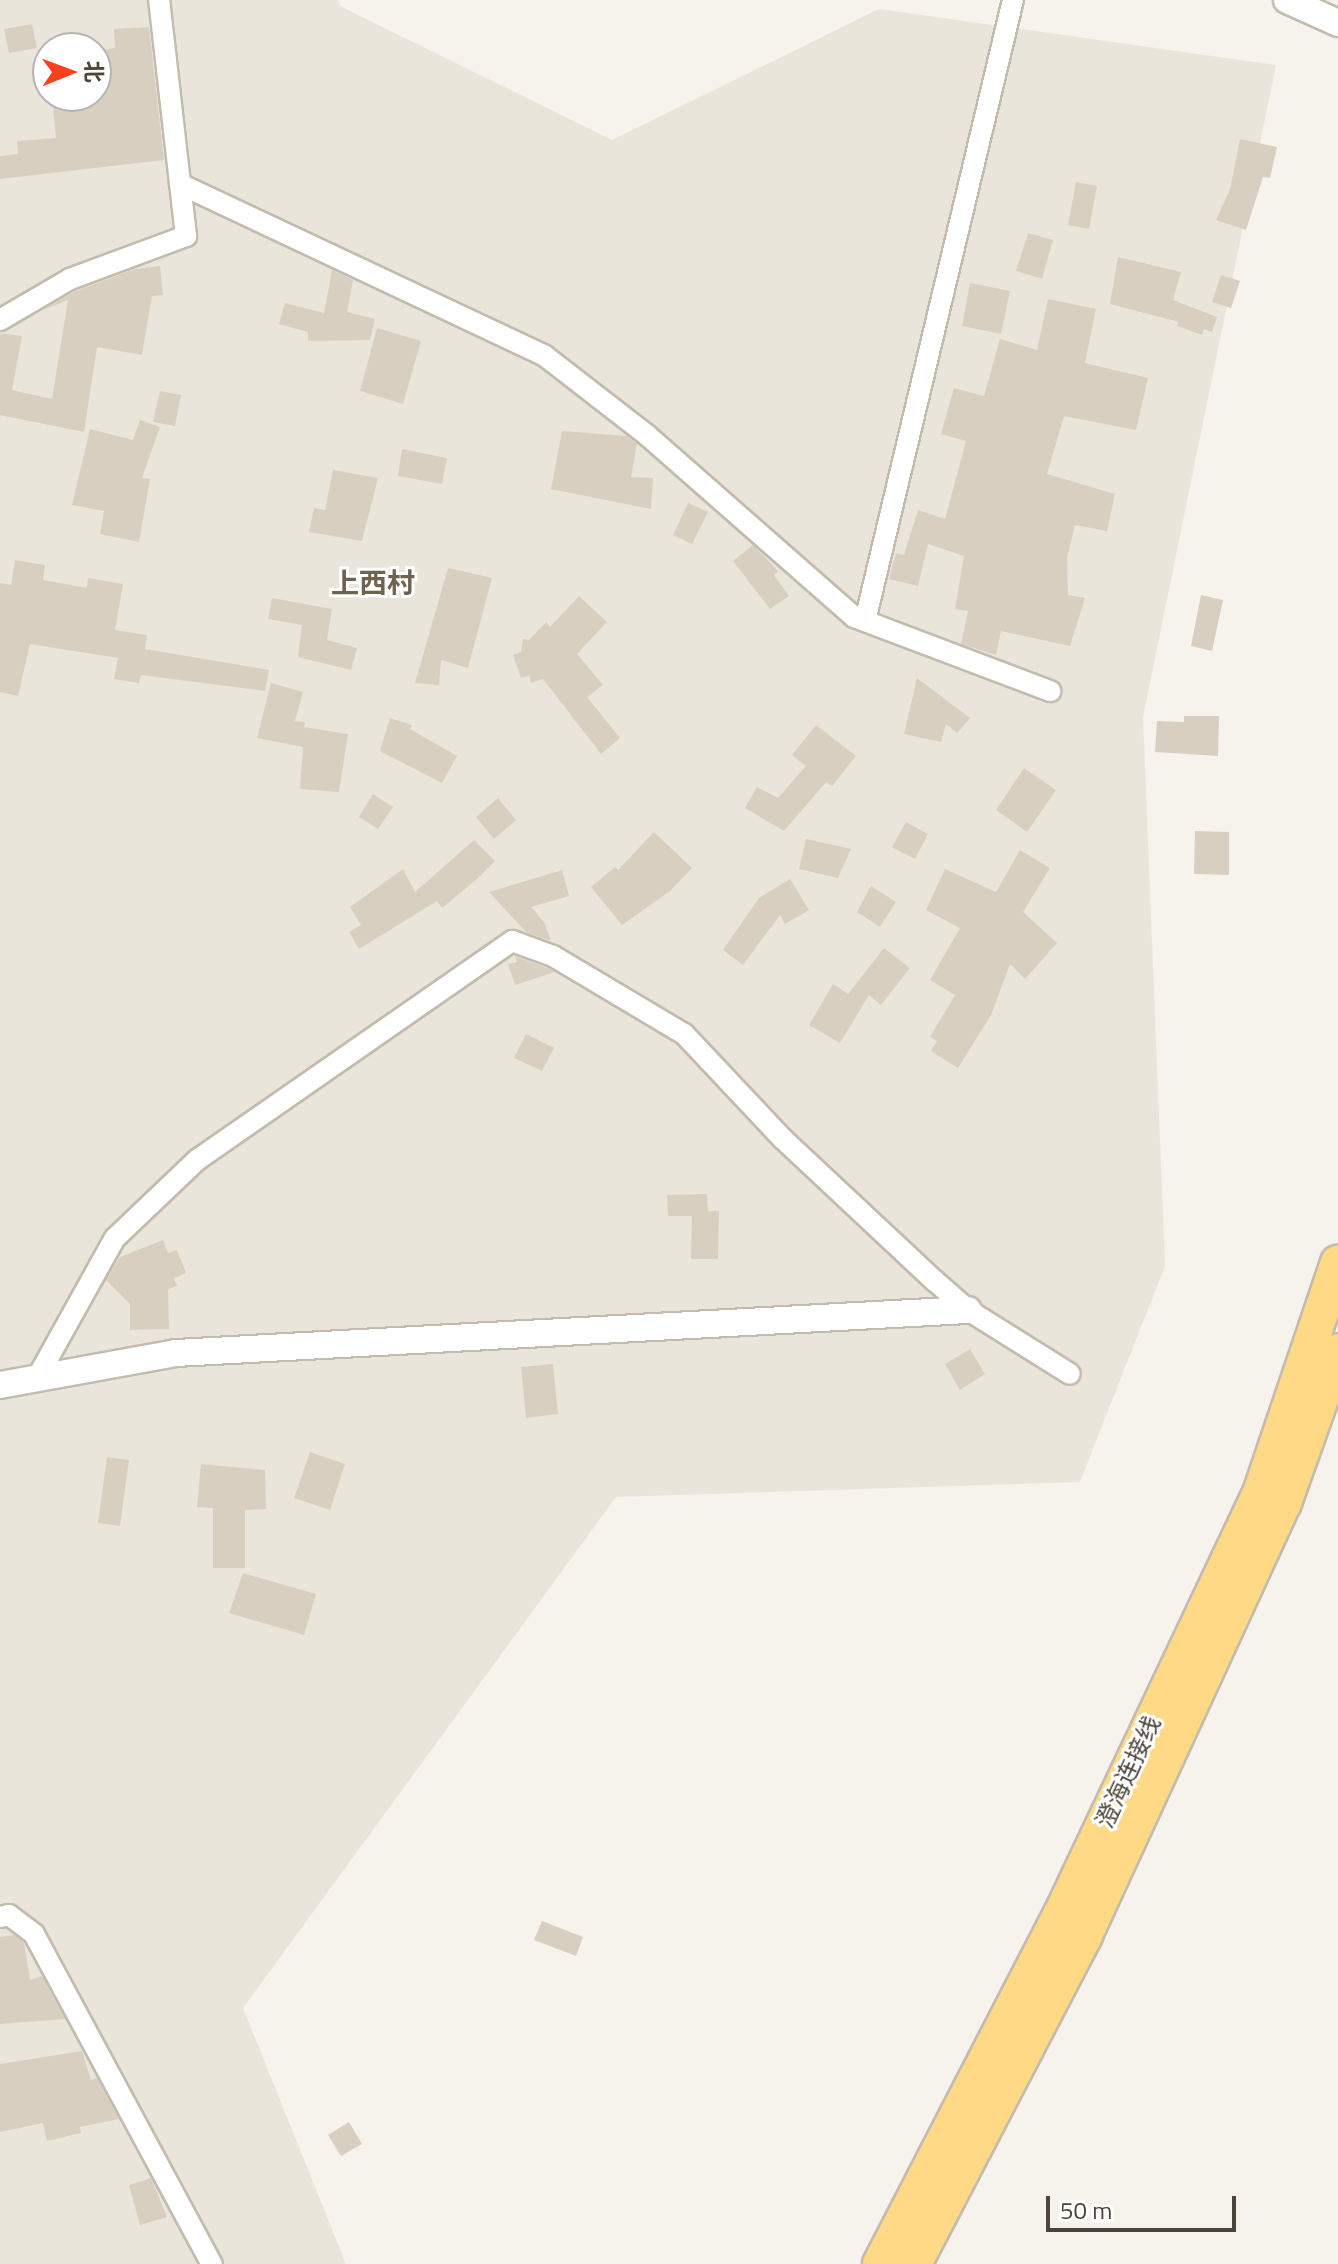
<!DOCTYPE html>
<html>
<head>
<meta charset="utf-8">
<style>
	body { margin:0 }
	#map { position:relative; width:1338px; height:2264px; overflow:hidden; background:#f6f3ec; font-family:"Titillium Web","Noto Sans SC",sans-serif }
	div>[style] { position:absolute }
	.residential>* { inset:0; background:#eae5da }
	.building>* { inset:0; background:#d8cfc1 }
	.roads { filter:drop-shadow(2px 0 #c2bbae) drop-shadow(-2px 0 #c2bbae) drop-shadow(0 2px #c2bbae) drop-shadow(0 -2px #c2bbae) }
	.minor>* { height:20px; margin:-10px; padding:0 10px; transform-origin:10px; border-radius:10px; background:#fff }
	.tertiary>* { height:26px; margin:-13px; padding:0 13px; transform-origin:13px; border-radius:13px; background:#fff }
	.trunk>* { height:34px; margin:-17px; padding:0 17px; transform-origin:17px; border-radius:17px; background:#ffd985 }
	span { translate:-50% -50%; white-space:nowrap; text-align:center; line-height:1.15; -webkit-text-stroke:6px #fff; paint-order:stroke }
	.street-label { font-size:24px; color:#4b4439 }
	.quarter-label { font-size:28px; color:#6e6250; font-weight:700 }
	.north { position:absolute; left:32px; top:32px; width:80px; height:80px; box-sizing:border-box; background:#fff; border:2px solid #b7b4b0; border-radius:50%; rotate:89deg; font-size:22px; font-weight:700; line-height:32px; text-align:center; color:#4b4439 }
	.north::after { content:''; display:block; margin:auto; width:28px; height:36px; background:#fc3f1d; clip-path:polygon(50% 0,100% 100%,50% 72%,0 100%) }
	.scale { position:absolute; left:1046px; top:2196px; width:190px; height:36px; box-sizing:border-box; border:4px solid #4b4439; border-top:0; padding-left:10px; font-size:24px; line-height:28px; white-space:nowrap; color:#4b4439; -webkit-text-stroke:6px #fff; paint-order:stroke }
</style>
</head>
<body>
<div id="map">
	<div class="residential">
		<div style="clip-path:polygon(evenodd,0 0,338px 0,340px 6px,612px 140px,879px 9px,1276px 65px,1143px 717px,1165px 1266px,1080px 1482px,616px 1497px,243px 2008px,346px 2264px,0 2264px,0 0,48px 48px,96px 48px,96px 96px,48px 96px,48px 48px)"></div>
	</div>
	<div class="building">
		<div style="clip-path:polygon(32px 24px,37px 48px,9px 53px,4px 29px)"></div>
		<div style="clip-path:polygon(149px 27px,164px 160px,0 179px,0 156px,18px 154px,17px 141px,56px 138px,52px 96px,96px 96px,96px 51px,115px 48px,114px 29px)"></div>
		<div style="clip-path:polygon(1240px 139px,1277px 147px,1270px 178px,1263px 177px,1246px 230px,1216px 220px,1230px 189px)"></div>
		<div style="clip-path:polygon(1076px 182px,1097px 186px,1089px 229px,1068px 225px)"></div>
		<div style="clip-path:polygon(1028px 233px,1053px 240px,1042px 279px,1016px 271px)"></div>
		<div style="clip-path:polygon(1118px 257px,1181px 272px,1173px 300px,1217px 317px,1212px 332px,1204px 329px,1202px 335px,1177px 326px,1179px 322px,1110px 304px)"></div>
		<div style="clip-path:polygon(160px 266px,163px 295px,152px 296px,142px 355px,97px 347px,84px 432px,0 415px,0 333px,22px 336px,12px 390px,52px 399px,68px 300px,43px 310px,76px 291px,135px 269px)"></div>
		<div style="clip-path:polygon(332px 270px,353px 280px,347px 312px,375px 319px,370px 340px,308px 341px,308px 332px,279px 324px,285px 303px,324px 313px)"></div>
		<div style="clip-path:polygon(1221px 275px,1240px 281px,1231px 308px,1212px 302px)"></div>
		<div style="clip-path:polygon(970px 283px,1010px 291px,1001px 334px,962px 326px)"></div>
		<div style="clip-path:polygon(1048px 299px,1096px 309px,1085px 363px,1148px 378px,1136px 430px,1064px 416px,1047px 474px,1115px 494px,1107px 531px,1075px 525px,1067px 558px,1068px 595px,1085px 598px,1070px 646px,1001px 631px,996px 655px,961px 644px,968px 611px,955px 609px,964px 556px,928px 544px,918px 586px,889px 579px,896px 553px,904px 555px,918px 510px,945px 519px,966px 441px,941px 434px,954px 388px,984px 396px,1000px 339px,1037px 350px)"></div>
		<div style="clip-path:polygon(377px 328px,421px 341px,403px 404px,360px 391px)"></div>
		<div style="clip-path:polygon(160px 391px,181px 395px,175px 426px,153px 422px)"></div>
		<div style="clip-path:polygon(140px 420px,160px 427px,142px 478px,150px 479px,139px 542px,100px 534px,104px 511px,72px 505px,90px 429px,133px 440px)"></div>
		<div style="clip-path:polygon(562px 431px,627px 436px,637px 444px,631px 477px,653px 478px,651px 509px,551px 489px)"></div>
		<div style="clip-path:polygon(402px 449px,447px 458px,442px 484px,398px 476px)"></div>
		<div style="clip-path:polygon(333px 470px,378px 478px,362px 541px,309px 532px,314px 508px,325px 510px)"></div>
		<div style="clip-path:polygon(688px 503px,708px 512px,692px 544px,673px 535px)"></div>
		<div style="clip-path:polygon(753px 545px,778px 571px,774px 575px,789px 596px,770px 609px,733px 561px)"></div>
		<div style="clip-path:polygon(15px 560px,45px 565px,43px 580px,87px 588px,88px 578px,123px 584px,115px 630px,147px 635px,145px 649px,269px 670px,265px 691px,141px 675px,139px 683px,114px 679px,118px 658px,30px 644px,18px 696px,0 692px,0 583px,11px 585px)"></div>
		<div style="clip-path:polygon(448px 568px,492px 578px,468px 668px,441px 660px,439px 685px,415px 683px)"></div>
		<div style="clip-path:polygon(1201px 595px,1223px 600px,1212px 651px,1191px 646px)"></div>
		<div style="clip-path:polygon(579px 596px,607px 622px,577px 654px,603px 685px,587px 697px,620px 738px,601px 754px,543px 679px,531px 683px,529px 675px,521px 678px,513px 655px,521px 652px,523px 639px,529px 640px,546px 622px,550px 627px)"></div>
		<div style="clip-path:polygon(272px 598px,332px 609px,327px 640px,357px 648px,351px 670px,298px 657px,302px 625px,268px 619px)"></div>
		<div style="clip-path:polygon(917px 678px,970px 718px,957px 733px,946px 724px,941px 742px,904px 734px)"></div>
		<div style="clip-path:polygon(271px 683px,303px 692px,295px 721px,305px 722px,304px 727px,348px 734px,339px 792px,300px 789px,303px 747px,257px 738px)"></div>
		<div style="clip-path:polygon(1184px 716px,1219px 716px,1218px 756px,1155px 752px,1157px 721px,1184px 722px)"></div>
		<div style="clip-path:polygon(390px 718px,412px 725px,410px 729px,457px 756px,442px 783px,380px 751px)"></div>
		<div style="clip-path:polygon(816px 725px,856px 756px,832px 786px,826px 782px,784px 831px,745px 808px,757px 787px,778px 798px,806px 766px,792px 755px)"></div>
		<div style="clip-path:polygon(1024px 768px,1056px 790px,1027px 832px,996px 810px)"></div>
		<div style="clip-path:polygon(373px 794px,393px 807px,378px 829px,359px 817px)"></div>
		<div style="clip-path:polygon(498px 798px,516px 820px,494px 839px,476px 817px)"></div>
		<div style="clip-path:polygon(906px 822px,928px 834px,915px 859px,892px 847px)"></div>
		<div style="clip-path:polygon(1195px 831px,1229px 832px,1229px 875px,1194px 874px)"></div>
		<div style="clip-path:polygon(654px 832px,692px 868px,670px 891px,622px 925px,591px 887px,615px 867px,618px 870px)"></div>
		<div style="clip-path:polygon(806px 839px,851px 849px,838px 878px,799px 869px)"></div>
		<div style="clip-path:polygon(474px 840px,495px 861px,478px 878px,442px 908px,437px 901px,359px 949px,349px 932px,361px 925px,350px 907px,403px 869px,415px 892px)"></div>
		<div style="clip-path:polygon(1020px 850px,1050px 868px,1023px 912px,1057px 943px,1025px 979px,1010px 964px,991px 1015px,958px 1068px,931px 1051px,937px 1041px,930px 1037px,955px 995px,930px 980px,960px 928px,926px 910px,945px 869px,996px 892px)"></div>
		<div style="clip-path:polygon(562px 870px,569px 896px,531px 907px,544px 922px,551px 941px,527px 933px,489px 892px)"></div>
		<div style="clip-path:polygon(790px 879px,809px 910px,785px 924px,780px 915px,743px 965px,723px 950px,759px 898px)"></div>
		<div style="clip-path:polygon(871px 886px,896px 902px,880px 927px,857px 912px)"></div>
		<div style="clip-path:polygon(884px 948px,910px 968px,881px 1005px,869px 995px,840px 1043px,809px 1025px,833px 984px,848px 994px)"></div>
		<div style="clip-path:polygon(515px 956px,547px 968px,555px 972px,515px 985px,508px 964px,517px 962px)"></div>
		<div style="clip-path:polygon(526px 1034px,554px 1048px,542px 1071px,514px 1058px)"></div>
		<div style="clip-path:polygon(707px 1194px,708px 1211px,719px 1211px,718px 1259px,691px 1259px,692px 1216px,668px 1216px,667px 1195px)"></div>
		<div style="clip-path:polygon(163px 1240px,168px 1253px,177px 1250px,186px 1273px,174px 1278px,177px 1286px,168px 1289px,169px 1329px,130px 1330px,130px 1304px,106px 1280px,120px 1257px)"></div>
		<div style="clip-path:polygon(970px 1349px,985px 1374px,960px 1390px,945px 1364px)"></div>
		<div style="clip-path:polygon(553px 1364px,558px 1414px,526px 1418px,521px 1367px)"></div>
		<div style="clip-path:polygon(310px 1452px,345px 1464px,330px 1510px,294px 1498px)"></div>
		<div style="clip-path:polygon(107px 1457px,129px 1460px,120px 1526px,98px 1523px)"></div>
		<div style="clip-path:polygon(201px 1464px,265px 1470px,266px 1509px,245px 1510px,245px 1568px,213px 1568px,213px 1508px,197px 1507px)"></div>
		<div style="clip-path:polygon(243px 1573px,316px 1594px,304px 1635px,229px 1613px)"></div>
		<div style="clip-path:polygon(542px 1921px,583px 1937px,576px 1956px,534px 1940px)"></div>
		<div style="clip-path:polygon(14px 1935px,24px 1943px,30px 1980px,42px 1976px,65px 2019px,0 2024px,0 1937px)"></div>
		<div style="clip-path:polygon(82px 2051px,91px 2080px,97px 2078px,119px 2119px,80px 2127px,81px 2133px,47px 2141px,43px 2123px,0 2132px,0 2064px)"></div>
		<div style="clip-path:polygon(349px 2122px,362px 2144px,341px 2156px,328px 2135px)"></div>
		<div style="clip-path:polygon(151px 2178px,167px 2217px,140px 2225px,129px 2185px)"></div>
	</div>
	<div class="roads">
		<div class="minor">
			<div style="left:180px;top:184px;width:403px;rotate:25.2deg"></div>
			<div style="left:545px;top:356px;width:129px;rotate:37.8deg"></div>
			<div style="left:647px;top:435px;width:276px;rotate:41.3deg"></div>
			<div style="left:854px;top:617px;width:210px;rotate:20.7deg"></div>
			<div style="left:0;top:320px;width:81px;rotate:-30.4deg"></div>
			<div style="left:70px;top:279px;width:124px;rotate:-20.3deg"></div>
			<div style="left:186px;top:236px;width:238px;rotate:-96.5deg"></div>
			<div style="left:865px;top:621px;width:638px;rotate:-76.6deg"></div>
			<div style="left:37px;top:1378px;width:160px;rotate:-60.9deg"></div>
			<div style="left:115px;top:1238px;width:113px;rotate:-43.6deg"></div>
			<div style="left:197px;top:1160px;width:384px;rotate:-34.8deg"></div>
			<div style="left:512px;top:941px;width:44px;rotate:20.1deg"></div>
			<div style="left:553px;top:956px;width:152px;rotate:30.8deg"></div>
			<div style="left:684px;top:1034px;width:144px;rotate:46.7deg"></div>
			<div style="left:783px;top:1139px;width:208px;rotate:43.1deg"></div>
			<div style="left:935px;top:1281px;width:44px;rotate:41.3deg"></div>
			<div style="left:968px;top:1310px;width:120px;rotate:32.1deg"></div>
			<div style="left:0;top:1917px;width:9px;rotate:-13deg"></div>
			<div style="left:9px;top:1915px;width:31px;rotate:37deg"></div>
			<div style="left:34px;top:1934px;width:375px;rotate:61.7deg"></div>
		</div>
		<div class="tertiary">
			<div style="left:1287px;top:0;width:56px;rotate:24.3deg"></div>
			<div style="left:0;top:1385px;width:179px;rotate:-10.3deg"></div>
			<div style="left:176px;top:1353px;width:793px;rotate:-3.11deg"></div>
		</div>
		<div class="trunk">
			<div style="left:880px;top:2264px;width:392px;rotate:-62.7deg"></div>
			<div style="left:1060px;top:1916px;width:471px;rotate:-64.7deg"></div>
			<div style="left:1261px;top:1490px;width:240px;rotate:-71.3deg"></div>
			<div style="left:914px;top:2264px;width:371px;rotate:-62.5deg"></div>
			<div style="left:1085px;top:1935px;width:476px;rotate:-65.3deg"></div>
			<div style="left:1284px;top:1503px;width:161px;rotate:-70.4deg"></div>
		</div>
	</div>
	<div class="street-label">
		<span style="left:1128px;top:1772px;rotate:-65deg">澄海连接线</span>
	</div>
	<div class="quarter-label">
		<span style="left:373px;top:583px">上西村</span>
	</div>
	<div class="north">北</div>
	<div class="scale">50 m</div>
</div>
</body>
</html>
